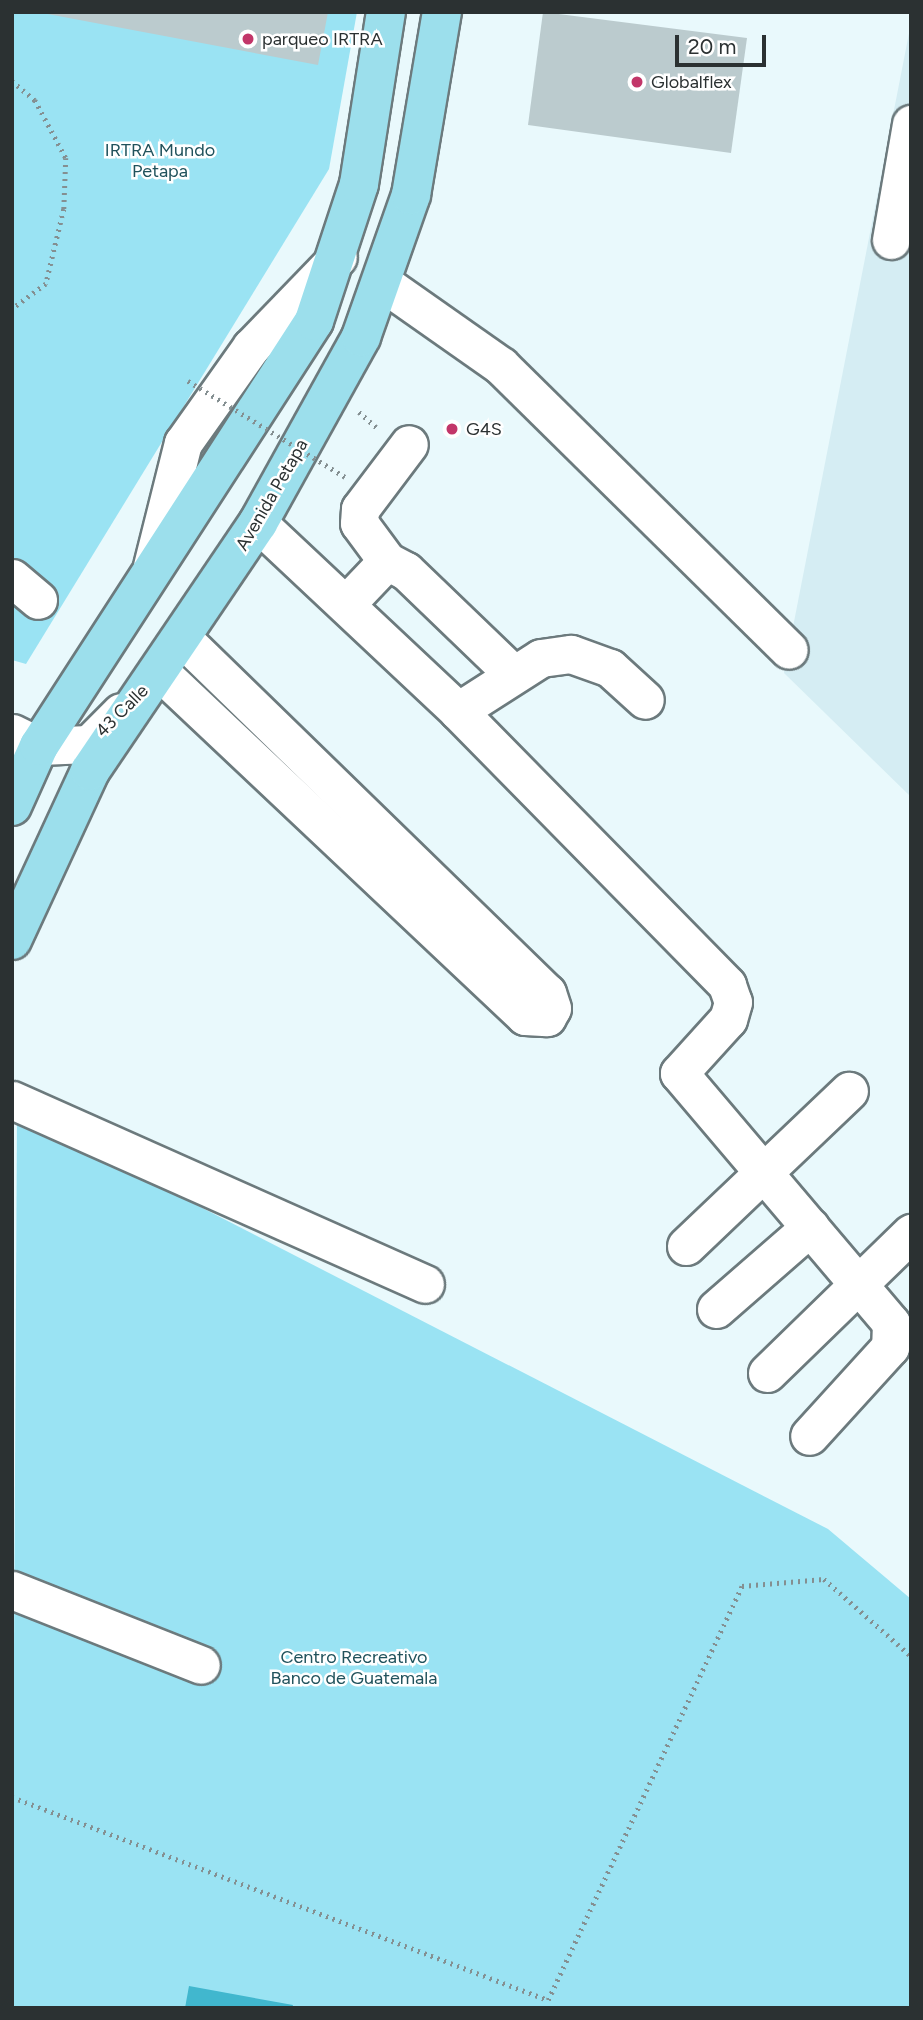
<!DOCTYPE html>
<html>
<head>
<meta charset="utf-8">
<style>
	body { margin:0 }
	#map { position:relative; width:923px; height:2020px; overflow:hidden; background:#e9f9fc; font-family:Figtree,sans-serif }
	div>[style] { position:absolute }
	.built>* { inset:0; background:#d5edf3 }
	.green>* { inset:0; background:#9ae3f3 }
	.water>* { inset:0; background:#41b7ce }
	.building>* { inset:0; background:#bbcbce }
	.path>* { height:4.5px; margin-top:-2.25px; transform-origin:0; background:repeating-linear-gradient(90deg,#848f91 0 2px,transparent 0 7px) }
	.roads { filter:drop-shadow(2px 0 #6c7a7d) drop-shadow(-2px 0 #6c7a7d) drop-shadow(0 2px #6c7a7d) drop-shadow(0 -2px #6c7a7d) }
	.minor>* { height:37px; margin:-18.5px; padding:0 18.5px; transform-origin:18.5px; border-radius:18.5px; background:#fff }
	.major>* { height:38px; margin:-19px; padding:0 19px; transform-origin:19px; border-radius:19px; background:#9cdfec }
	.path-bridge>* { height:4.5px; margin-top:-2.25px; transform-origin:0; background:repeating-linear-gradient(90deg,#848f91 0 2px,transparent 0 7px) }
	.dots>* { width:19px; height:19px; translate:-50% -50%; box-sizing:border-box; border:4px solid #fff; border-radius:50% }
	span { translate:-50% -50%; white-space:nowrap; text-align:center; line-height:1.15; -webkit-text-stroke:5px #fff; paint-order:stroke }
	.poi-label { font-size:18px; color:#2b3132 }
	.left { translate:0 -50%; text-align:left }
	.park-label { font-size:18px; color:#20525c }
	.street-label { font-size:18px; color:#2b3132 }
	.frame { position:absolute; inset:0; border:14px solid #2b3132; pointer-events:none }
	.scale { position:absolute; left:675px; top:35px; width:91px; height:32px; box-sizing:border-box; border:4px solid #2b3132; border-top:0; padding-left:9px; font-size:21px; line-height:24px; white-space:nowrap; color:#2b3132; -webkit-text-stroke:5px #fff; paint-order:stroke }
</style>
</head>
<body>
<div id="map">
	<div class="built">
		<div style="clip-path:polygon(911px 23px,911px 797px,784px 673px)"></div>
	</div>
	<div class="green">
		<div style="clip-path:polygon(12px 12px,357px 12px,329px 169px,26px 664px,12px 660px)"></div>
		<div style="clip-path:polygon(17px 1113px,828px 1529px,911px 1599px,911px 2008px,12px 2008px)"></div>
	</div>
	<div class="water">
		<div style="clip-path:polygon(189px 1986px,293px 2005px,292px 2008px,185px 2008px)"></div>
	</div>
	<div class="building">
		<div style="clip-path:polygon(37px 12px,328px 12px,318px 65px)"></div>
		<div style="clip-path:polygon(543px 12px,747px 38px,731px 153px,528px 125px)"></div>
	</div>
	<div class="path">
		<div style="left:12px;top:81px;width:30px;rotate:40deg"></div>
		<div style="left:35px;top:100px;width:66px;rotate:61.9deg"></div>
		<div style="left:66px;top:158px;width:51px;rotate:92.2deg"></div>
		<div style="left:64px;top:209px;width:77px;rotate:103.5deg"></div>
		<div style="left:46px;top:284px;width:42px;rotate:143.7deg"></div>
		<div style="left:359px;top:412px;width:23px;rotate:41deg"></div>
		<div style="left:12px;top:1797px;width:573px;rotate:20.74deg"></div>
		<div style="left:548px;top:2000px;width:457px;rotate:-64.9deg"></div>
		<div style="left:742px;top:1586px;width:82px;rotate:-4.9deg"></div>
		<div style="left:824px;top:1579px;width:116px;rotate:41.5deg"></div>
	</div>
	<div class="roads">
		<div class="minor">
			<div style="left:891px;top:240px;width:118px;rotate:-80.2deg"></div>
			<div style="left:383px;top:283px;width:144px;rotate:35.1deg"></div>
			<div style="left:501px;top:366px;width:404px;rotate:44.6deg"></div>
			<div style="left:258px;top:523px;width:274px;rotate:43.2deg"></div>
			<div style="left:458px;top:711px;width:384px;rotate:45.5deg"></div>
			<div style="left:727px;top:985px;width:18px;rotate:71deg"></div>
			<div style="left:733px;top:1002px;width:18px;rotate:106deg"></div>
			<div style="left:728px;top:1019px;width:73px;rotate:132.2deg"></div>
			<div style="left:679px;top:1073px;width:328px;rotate:49.7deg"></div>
			<div style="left:891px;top:1323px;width:24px;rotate:92deg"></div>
			<div style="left:890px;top:1347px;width:120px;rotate:132.3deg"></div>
			<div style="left:387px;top:561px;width:21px;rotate:28deg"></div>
			<div style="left:406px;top:571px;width:147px;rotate:43.9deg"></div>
			<div style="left:152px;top:566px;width:127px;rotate:-75.9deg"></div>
			<div style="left:183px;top:443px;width:118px;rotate:-54.7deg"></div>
			<div style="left:251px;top:347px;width:125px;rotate:-46deg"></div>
			<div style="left:12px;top:578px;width:34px;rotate:40deg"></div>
			<div style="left:346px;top:604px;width:59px;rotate:-46.4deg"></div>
			<div style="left:387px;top:561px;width:47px;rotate:-126.4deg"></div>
			<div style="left:359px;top:523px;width:14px;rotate:-86deg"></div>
			<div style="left:360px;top:509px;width:81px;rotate:-53deg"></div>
			<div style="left:159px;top:671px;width:503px;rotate:43.31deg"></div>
			<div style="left:525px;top:1016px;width:22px;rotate:3deg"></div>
			<div style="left:547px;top:1017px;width:10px;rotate:-61deg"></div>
			<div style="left:552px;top:1008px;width:16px;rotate:-108deg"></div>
			<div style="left:547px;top:993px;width:508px;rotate:-135.8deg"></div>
			<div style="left:458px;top:711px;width:98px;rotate:-32.6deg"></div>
			<div style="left:541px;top:658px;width:30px;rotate:-8deg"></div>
			<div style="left:571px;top:654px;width:41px;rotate:19.7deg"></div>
			<div style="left:610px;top:668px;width:47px;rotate:42.4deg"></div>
			<div style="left:12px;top:733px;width:30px;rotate:26deg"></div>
			<div style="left:39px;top:746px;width:50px;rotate:-2.3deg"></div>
			<div style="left:89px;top:744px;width:45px;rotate:-45deg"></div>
			<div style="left:12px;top:1100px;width:452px;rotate:24deg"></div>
			<div style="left:686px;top:1246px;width:225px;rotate:-43.6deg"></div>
			<div style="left:716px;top:1309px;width:125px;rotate:-41.1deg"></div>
			<div style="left:767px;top:1373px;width:201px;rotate:-44.2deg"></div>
			<div style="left:12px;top:1590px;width:203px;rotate:21.6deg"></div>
		</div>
		<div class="major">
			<div style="left:12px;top:806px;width:66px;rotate:-65.8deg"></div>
			<div style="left:39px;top:746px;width:506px;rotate:-57.09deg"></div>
			<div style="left:314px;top:321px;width:144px;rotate:-71.8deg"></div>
			<div style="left:359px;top:184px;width:174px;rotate:-81.1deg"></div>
			<div style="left:12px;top:940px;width:186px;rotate:-65.2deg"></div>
			<div style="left:90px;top:771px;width:300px;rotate:-55.9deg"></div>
			<div style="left:258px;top:523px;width:213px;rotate:-61deg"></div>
			<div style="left:361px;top:337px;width:151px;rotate:-70.6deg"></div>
			<div style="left:411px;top:195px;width:186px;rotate:-80.4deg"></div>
		</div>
	</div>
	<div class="path-bridge">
		<div style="left:188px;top:381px;width:184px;rotate:31.4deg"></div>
	</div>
	<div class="dots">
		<div style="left:248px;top:39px;background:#c23669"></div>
		<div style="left:637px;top:82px;background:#c23669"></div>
		<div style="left:452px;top:429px;background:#c23669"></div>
	</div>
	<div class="poi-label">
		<span class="left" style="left:262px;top:39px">parqueo IRTRA</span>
		<span class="left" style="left:651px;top:82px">Globalflex</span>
		<span class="left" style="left:466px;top:429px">G4S</span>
	</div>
	<div class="park-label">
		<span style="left:160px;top:161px">IRTRA Mundo<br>Petapa</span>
		<span style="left:354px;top:1668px">Centro Recreativo<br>Banco de Guatemala</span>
	</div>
	<div class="street-label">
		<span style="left:272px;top:495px;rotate:-60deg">Avenida Petapa</span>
		<span style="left:122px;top:711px;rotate:-45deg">43 Calle</span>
	</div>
	<div class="frame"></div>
	<div class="scale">20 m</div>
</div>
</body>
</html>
